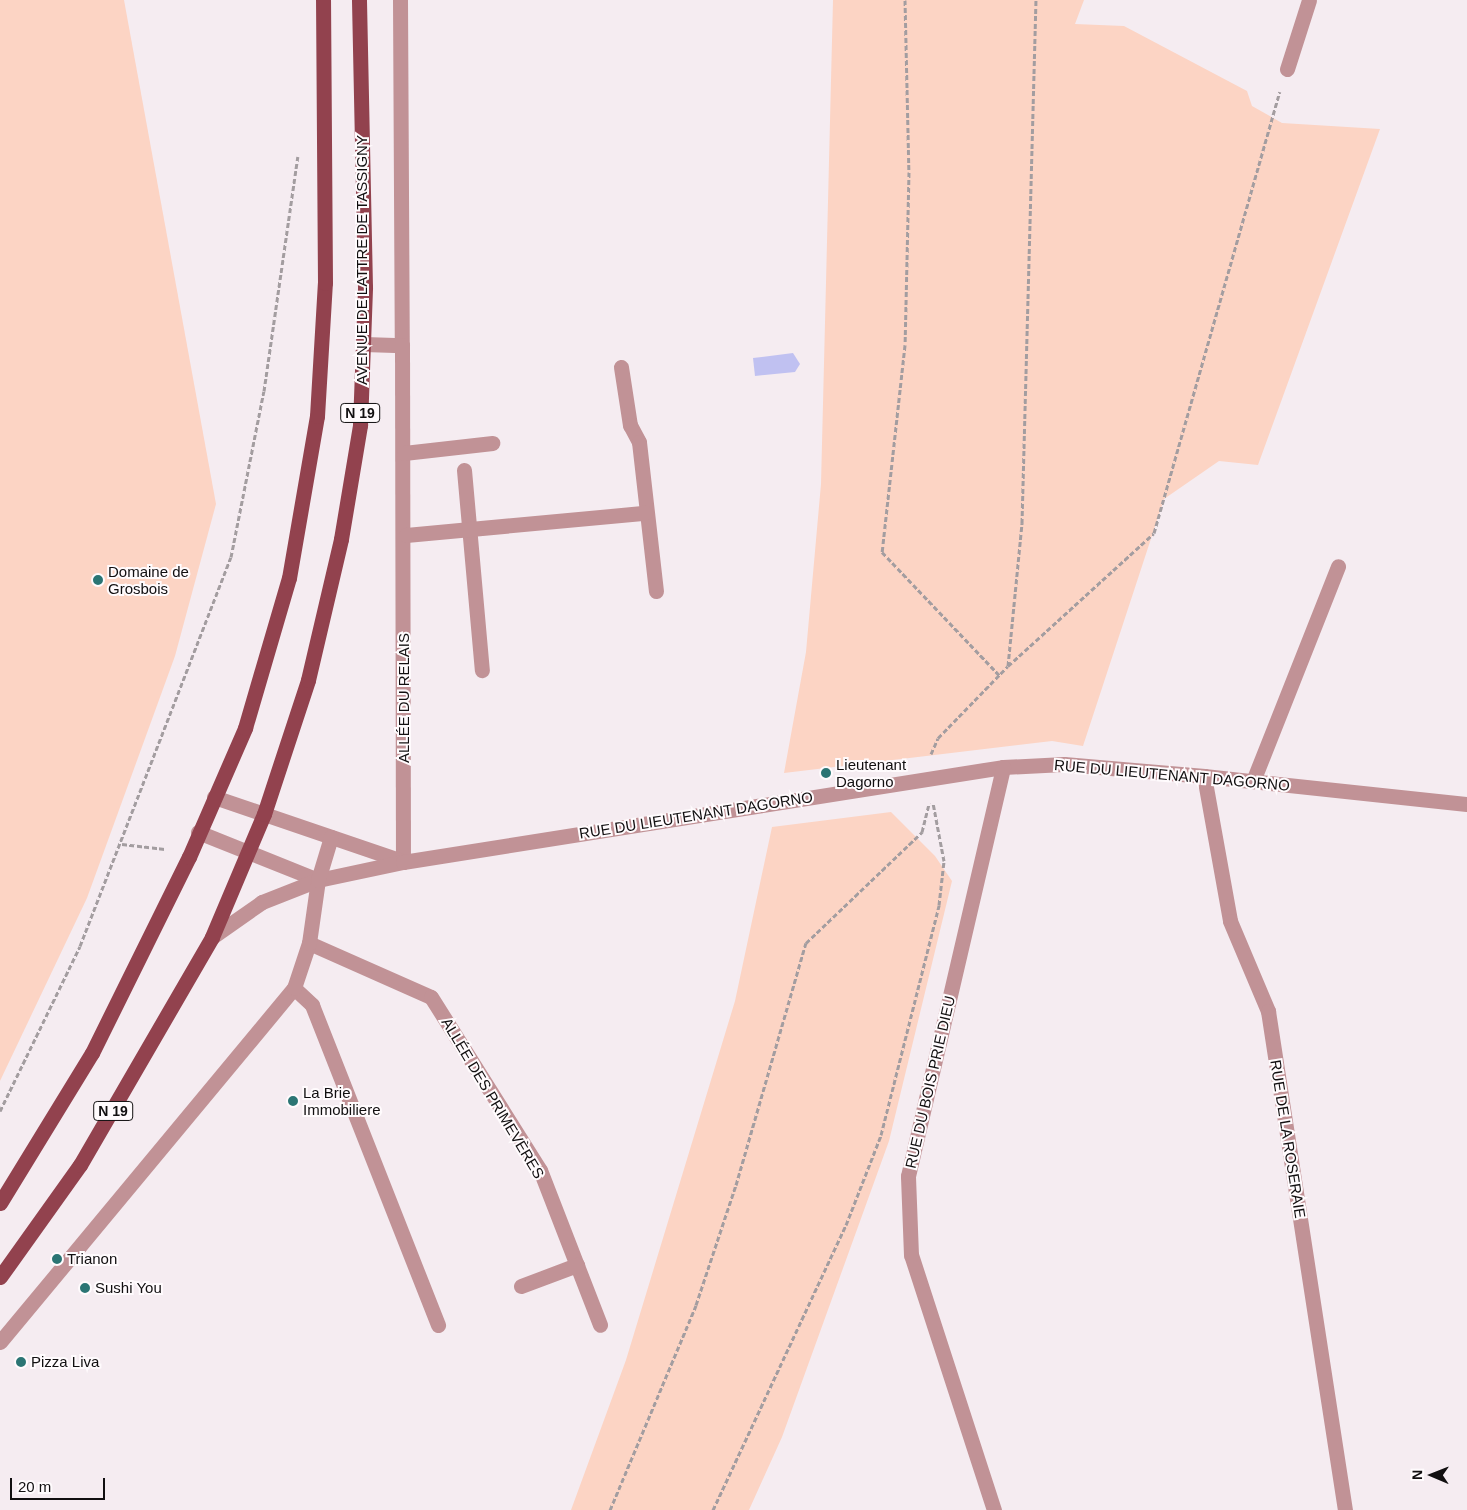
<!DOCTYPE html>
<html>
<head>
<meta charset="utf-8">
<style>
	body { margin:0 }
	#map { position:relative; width:1467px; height:1510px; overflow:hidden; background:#f5ecf1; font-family:Helvetica,sans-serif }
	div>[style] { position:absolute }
	.green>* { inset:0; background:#fcd4c4 }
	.water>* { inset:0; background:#c0c1f1 }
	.path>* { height:3px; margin-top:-1.5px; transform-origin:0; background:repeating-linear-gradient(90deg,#a39da0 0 5px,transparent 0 7.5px) }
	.minor>* { height:15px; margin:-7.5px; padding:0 7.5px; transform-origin:7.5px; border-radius:7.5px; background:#c19296 }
	.major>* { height:15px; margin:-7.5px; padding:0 7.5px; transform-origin:7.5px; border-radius:7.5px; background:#92424e }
	.dots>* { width:14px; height:14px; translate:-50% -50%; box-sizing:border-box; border:2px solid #fffbfd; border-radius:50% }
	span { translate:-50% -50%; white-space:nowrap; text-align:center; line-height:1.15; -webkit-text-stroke:4px #fffbfd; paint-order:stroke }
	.shield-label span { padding:1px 4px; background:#fffbfd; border:1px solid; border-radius:4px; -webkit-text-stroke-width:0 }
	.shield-label { font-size:14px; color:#110f10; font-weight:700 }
	.street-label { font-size:15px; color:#110f10 }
	.poi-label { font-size:15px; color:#110f10 }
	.left { translate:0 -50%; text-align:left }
	.north { position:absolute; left:1407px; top:1450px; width:50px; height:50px; -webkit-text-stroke:4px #fffbfd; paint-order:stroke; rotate:271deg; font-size:14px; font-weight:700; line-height:20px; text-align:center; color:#110f10 }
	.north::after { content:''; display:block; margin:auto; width:18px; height:22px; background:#110f10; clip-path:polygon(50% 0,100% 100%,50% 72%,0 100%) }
	.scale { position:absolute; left:10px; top:1478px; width:95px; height:22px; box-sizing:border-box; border:2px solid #110f10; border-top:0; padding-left:6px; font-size:15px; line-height:18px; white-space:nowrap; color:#110f10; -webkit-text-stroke:4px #fffbfd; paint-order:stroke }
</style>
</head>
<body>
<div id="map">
	<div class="green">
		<div style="clip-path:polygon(0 0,124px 0,216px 504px,175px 656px,87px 898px,0 1081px)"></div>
		<div style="clip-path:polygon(833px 0,1084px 0,1075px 24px,1124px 26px,1247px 91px,1252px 106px,1282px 123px,1380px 129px,1258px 465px,1219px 461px,1164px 499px,1083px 746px,1052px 741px,784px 773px,806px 652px,821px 484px)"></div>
		<div style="clip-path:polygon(891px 812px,935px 856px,952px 881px,889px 1141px,782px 1437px,749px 1510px,571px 1510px,626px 1360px,735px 1001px,772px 827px)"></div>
	</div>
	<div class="water">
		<div style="clip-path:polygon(793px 353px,800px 364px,795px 372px,755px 376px,753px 358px)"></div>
	</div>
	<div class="path">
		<div style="left:905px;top:0;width:172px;rotate:88.7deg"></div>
		<div style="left:909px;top:172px;width:173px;rotate:91.3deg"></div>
		<div style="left:905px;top:345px;width:208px;rotate:96.3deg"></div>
		<div style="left:882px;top:552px;width:170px;rotate:46.4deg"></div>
		<div style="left:1008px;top:666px;width:197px;rotate:-42.3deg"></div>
		<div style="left:1154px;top:533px;width:459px;rotate:-74.1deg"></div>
		<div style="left:931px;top:754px;width:17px;rotate:-66deg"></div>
		<div style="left:938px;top:738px;width:100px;rotate:-45.8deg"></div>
		<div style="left:1008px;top:666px;width:144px;rotate:-84.4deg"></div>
		<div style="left:1022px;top:523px;width:523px;rotate:-88.47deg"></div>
		<div style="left:122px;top:844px;width:43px;rotate:6.6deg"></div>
		<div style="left:0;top:1111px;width:183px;rotate:-64.1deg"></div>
		<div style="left:80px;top:946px;width:417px;rotate:-68.8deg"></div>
		<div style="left:231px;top:557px;width:169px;rotate:-78.8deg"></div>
		<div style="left:264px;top:391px;width:237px;rotate:-81.8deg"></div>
		<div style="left:610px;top:1510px;width:222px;rotate:-67.2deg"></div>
		<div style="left:696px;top:1305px;width:126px;rotate:-71.6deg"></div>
		<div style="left:736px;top:1185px;width:252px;rotate:-73.9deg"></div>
		<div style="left:806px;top:943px;width:161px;rotate:-43.7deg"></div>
		<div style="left:922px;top:832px;width:30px;rotate:-76deg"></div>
		<div style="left:713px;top:1510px;width:315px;rotate:-65deg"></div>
		<div style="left:846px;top:1225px;width:97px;rotate:-68.7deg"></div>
		<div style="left:881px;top:1135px;width:237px;rotate:-75.8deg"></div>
		<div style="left:939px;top:905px;width:44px;rotate:-83.5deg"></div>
		<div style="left:944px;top:861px;width:59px;rotate:-100.7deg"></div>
	</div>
	<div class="minor">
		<div style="left:400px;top:0;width:345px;rotate:89.7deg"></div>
		<div style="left:1287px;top:69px;width:72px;rotate:-72.3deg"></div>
		<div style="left:364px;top:344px;width:38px;rotate:2deg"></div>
		<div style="left:402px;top:345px;width:517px;rotate:89.89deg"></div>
		<div style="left:621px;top:367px;width:59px;rotate:81.2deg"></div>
		<div style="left:630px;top:425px;width:19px;rotate:62deg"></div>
		<div style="left:639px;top:442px;width:150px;rotate:83.5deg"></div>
		<div style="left:404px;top:453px;width:89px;rotate:-6.5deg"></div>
		<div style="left:464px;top:470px;width:201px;rotate:84.9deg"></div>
		<div style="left:406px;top:535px;width:240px;rotate:-5.3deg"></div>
		<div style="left:1204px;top:776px;width:147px;rotate:79.8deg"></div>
		<div style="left:1230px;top:921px;width:98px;rotate:67.1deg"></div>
		<div style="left:1268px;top:1011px;width:505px;rotate:81.23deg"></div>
		<div style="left:1253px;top:781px;width:231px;rotate:-68.4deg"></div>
		<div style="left:214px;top:797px;width:199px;rotate:18.8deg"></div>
		<div style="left:198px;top:832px;width:129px;rotate:21.8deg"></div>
		<div style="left:212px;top:937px;width:61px;rotate:-35deg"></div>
		<div style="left:262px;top:902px;width:60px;rotate:-21.4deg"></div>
		<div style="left:318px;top:880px;width:87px;rotate:-12deg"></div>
		<div style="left:403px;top:862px;width:607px;rotate:-9deg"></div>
		<div style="left:1003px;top:767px;width:61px;rotate:-2.8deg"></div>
		<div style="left:1064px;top:764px;width:141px;rotate:4.9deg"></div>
		<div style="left:1204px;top:776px;width:264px;rotate:6.1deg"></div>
		<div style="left:309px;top:943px;width:133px;rotate:23.9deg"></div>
		<div style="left:431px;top:997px;width:204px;rotate:57.8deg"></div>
		<div style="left:540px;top:1170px;width:166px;rotate:68.8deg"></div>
		<div style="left:294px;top:988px;width:25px;rotate:43deg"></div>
		<div style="left:312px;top:1005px;width:344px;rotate:68.5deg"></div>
		<div style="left:521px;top:1286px;width:60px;rotate:-20.6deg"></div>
		<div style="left:0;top:1342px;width:460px;rotate:-50.3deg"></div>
		<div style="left:294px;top:988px;width:47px;rotate:-71.6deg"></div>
		<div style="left:309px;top:943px;width:64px;rotate:-81.9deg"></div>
		<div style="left:318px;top:880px;width:45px;rotate:-73.2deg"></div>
		<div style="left:994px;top:1510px;width:268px;rotate:-108deg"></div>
		<div style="left:911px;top:1255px;width:79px;rotate:-92.2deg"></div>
		<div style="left:908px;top:1176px;width:420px;rotate:-76.9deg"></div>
	</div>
	<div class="major">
		<div style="left:0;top:1203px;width:176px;rotate:-58.5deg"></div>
		<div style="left:92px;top:1053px;width:219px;rotate:-63.7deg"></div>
		<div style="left:189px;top:857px;width:141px;rotate:-66.5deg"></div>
		<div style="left:245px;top:728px;width:156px;rotate:-73.7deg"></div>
		<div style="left:289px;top:578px;width:164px;rotate:-80.2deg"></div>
		<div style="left:317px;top:416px;width:133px;rotate:-86.6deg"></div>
		<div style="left:325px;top:283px;width:283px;rotate:-90.4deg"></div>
		<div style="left:0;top:1277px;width:138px;rotate:-54.5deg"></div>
		<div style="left:80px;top:1165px;width:263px;rotate:-59.9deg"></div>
		<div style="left:212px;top:937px;width:134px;rotate:-67.1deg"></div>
		<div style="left:264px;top:814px;width:141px;rotate:-71.8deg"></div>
		<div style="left:308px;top:680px;width:145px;rotate:-76.8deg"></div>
		<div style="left:341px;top:539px;width:116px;rotate:-80.5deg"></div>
		<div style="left:360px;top:425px;width:138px;rotate:-87.9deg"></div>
		<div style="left:365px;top:287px;width:287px;rotate:-91.2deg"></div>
	</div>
	<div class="dots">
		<div style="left:98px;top:580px;background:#2b7574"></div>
		<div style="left:826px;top:773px;background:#2b7574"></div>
		<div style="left:293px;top:1101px;background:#2b7574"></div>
		<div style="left:57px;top:1259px;background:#2b7574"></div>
		<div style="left:85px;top:1288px;background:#2b7574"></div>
		<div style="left:21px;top:1362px;background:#2b7574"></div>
	</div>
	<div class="shield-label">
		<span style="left:360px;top:413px">N 19</span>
		<span style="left:113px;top:1111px">N 19</span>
	</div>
	<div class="street-label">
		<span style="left:362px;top:260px;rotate:-90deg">AVENUE DE LATTRE DE TASSIGNY</span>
		<span style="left:404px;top:698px;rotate:-90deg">ALLÉE DU RELAIS</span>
		<span style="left:1172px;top:775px;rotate:5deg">RUE DU LIEUTENANT DAGORNO</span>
		<span style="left:696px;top:815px;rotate:-9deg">RUE DU LIEUTENANT DAGORNO</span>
		<span style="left:930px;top:1082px;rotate:-77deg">RUE DU BOIS PRIE DIEU</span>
		<span style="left:493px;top:1098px;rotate:59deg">ALLÉE DES PRIMEVÈRES</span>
		<span style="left:1288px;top:1139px;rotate:81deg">RUE DE LA ROSERAIE</span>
	</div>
	<div class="poi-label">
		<span class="left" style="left:108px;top:580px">Domaine de<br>Grosbois</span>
		<span class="left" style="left:836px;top:773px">Lieutenant<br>Dagorno</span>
		<span class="left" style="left:303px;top:1101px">La Brie<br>Immobiliere</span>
		<span class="left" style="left:67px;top:1259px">Trianon</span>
		<span class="left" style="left:95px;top:1288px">Sushi You</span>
		<span class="left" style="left:31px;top:1362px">Pizza Liva</span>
	</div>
	<div class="north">N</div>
	<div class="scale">20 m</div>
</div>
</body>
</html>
